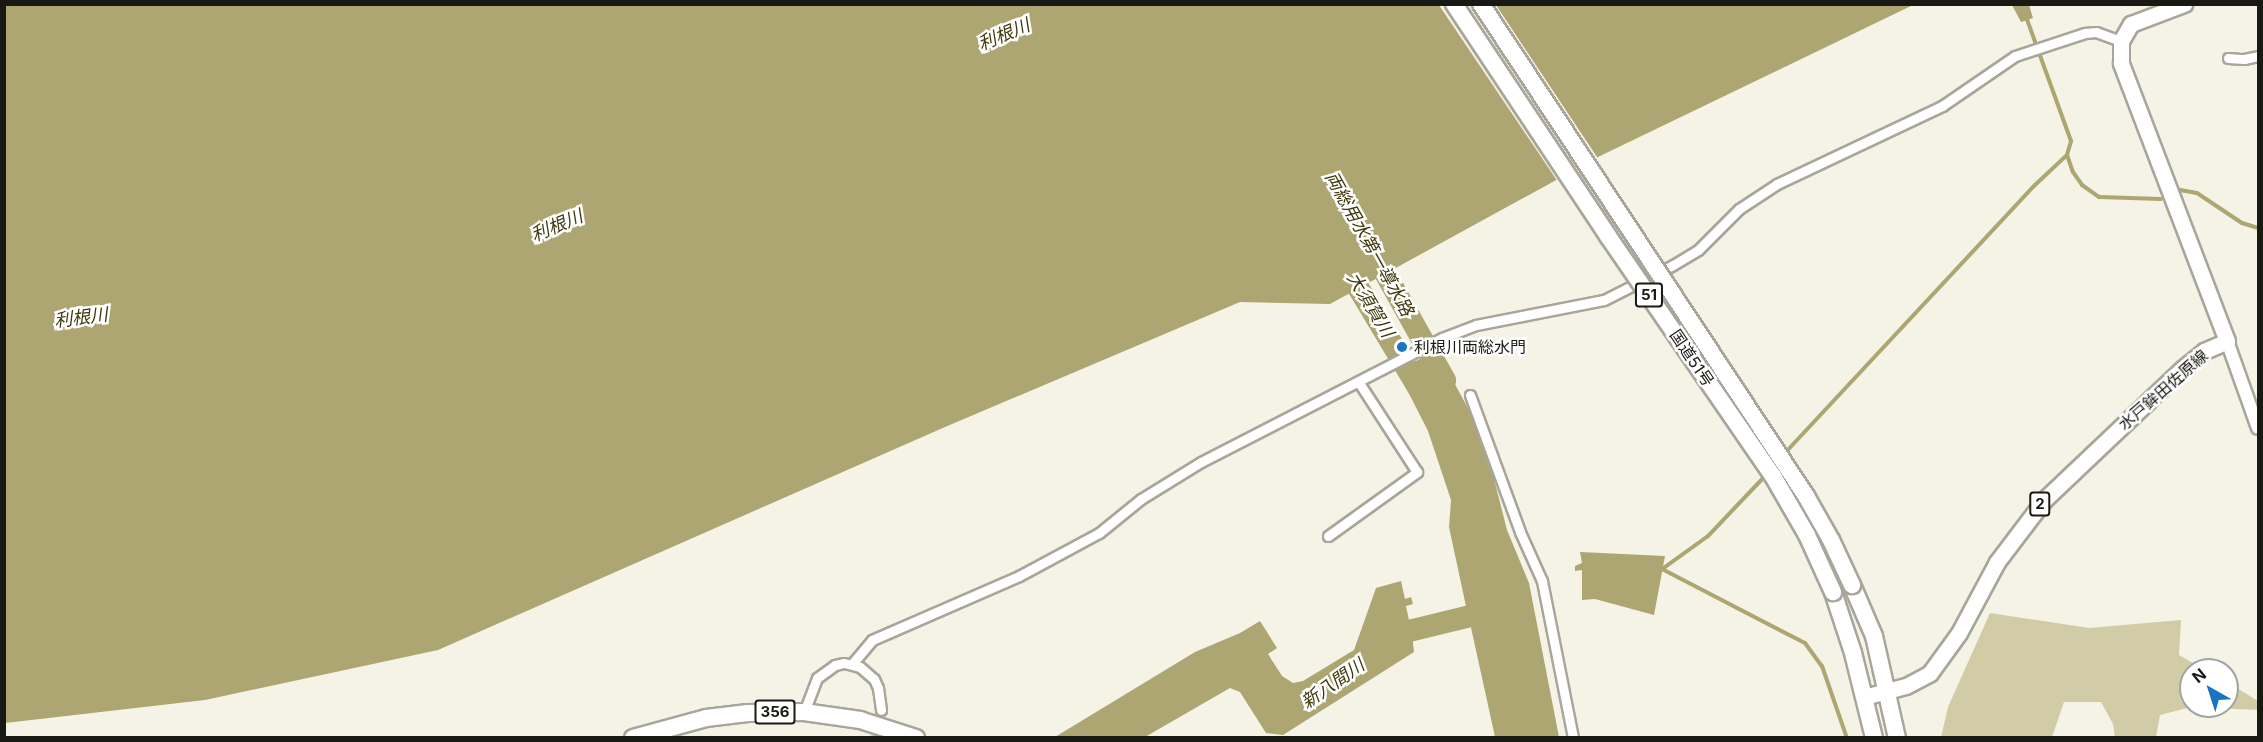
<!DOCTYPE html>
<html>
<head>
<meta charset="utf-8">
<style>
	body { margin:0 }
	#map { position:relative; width:2263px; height:742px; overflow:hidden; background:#f5f3e5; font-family:Inter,"Noto Sans JP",sans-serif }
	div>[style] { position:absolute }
	.green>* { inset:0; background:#d1cca5 }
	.water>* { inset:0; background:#ada572 }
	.pier>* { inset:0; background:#f5f3e5 }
	.stream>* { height:4px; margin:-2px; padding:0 2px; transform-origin:2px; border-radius:2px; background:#ada572 }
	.river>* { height:22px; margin:-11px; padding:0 11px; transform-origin:11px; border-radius:11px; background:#ada572 }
	.minor-tunnel>* { height:9px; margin-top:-4.5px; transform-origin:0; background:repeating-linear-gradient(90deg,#d4d2c6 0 9px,transparent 0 13.5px) }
	.roads { filter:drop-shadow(2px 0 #a8a69a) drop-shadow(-2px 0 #a8a69a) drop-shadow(0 2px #a8a69a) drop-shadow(0 -2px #a8a69a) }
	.minor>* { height:9px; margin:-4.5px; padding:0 4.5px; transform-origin:4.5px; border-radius:4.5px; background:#fff }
	.tertiary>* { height:12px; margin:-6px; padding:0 6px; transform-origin:6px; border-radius:6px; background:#fff }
	.primary>* { height:15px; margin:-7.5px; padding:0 7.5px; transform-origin:7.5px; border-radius:7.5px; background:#fff }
	.trunk>* { height:16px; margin:-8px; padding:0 8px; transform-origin:8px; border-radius:8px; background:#fff }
	.bridges { filter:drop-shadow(2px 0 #a8a69a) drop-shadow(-2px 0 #a8a69a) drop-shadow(0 2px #a8a69a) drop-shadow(0 -2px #a8a69a) }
	.trunk-bridge>* { height:16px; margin:-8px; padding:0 8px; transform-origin:8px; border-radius:8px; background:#fff }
	.dots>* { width:16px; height:16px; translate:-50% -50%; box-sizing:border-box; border:3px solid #fff; border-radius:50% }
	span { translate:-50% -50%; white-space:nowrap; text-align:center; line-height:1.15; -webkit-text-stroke:5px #fff; paint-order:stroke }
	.shield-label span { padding:2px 4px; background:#fff; border:2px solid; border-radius:4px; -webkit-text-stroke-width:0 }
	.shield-label { font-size:15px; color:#191914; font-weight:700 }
	.poi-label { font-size:16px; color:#191914 }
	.left { translate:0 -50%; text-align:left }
	.street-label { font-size:16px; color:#191914 }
	.water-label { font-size:18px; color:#3e380d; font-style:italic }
	.frame { position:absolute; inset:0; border:6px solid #191914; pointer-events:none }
	.north { position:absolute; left:2179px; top:658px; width:60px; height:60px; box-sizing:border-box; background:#fff; border:2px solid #a3a3a1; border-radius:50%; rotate:321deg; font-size:16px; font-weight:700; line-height:24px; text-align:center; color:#191914 }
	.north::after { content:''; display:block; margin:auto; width:21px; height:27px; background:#1b74c1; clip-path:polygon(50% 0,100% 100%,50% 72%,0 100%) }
</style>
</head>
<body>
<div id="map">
	<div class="green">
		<div style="clip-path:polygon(1990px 613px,2089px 628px,2181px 620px,2179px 655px,2205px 670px,2191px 670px,2191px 706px,2227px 706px,2227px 682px,2258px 701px,2258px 710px,2191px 707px,2160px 715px,2156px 737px,2115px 738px,2113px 724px,2101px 702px,2064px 702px,2052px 737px,1941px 737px,1948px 707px)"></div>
	</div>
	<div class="water">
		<div style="clip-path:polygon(4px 5px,1913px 5px,1600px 156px,1330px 304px,1240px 302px,945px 427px,438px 650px,205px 700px,5px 723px)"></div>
		<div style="clip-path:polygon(2012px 5px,2029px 5px,2033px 18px,2021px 22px)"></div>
		<div style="clip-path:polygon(1437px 351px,1470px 412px,1491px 467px,1507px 530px,1529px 583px,1559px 737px,1495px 737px,1470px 623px,1465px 624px,1463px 613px,1467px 611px,1449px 527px,1451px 500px,1428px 431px,1397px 370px)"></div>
		<div style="clip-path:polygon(1580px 552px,1665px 556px,1654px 615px,1595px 599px,1582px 600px,1582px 570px,1575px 571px,1575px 566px,1582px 563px)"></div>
		<div style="clip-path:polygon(1401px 581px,1405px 599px,1411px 597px,1413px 604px,1406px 606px,1410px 625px,1438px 619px,1440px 628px,1412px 634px,1414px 652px,1283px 735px,1266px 733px,1240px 692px,1230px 688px,1145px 737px,1055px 737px,1195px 652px,1240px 633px,1260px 621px,1277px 648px,1268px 654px,1282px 676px,1293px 683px,1303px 681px,1354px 650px,1376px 588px)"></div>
	</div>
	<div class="pier">
		<div style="clip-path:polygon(1439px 5px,1496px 5px,1599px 160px,1558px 182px)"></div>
	</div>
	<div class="stream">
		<div style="left:2067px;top:155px;width:18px;rotate:71deg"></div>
		<div style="left:2073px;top:172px;width:16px;rotate:55deg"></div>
		<div style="left:2082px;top:185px;width:21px;rotate:35deg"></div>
		<div style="left:2099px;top:197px;width:62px;rotate:1.8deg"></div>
		<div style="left:2180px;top:190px;width:17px;rotate:10deg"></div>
		<div style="left:2197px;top:193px;width:54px;rotate:33.7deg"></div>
		<div style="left:2242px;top:223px;width:17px;rotate:17deg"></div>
		<div style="left:1784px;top:454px;width:368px;rotate:-47deg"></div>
		<div style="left:2035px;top:185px;width:44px;rotate:-43.2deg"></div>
		<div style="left:2067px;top:155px;width:15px;rotate:-74deg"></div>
		<div style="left:2071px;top:141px;width:132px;rotate:-109.9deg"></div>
		<div style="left:1767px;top:474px;width:86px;rotate:133.6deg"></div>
		<div style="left:1708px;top:536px;width:57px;rotate:144.3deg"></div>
		<div style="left:1662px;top:569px;width:161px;rotate:27.4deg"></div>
		<div style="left:1805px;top:643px;width:29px;rotate:54deg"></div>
		<div style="left:1822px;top:666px;width:76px;rotate:70.9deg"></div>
	</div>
	<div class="river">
		<div style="left:1370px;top:246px;width:154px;rotate:60.8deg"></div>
		<div style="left:1344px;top:264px;width:149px;rotate:59deg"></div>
		<div style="left:1409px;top:631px;width:76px;rotate:-13.7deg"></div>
	</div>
	<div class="minor-tunnel">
		<div style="left:875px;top:738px;width:29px;rotate:-78deg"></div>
	</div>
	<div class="roads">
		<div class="minor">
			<div style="left:2228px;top:58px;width:16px;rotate:4deg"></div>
			<div style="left:2244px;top:59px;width:14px;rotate:-12deg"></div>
			<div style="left:1470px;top:395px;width:146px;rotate:69.9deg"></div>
			<div style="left:1520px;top:532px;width:54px;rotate:65.8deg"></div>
			<div style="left:1542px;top:581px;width:160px;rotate:78.8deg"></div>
			<div style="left:1328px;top:536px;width:110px;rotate:-35.7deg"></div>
			<div style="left:1417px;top:472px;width:108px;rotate:-123deg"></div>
			<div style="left:852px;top:664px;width:31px;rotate:-50deg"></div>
			<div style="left:872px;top:640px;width:160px;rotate:-23.5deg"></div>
			<div style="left:1019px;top:576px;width:91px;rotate:-28.3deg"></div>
			<div style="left:1099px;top:533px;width:54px;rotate:-39deg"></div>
			<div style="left:1141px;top:499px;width:70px;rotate:-31.7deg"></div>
			<div style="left:1201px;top:462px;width:271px;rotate:-27.2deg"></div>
			<div style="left:1442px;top:338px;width:36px;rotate:-21deg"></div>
			<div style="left:1476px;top:325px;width:130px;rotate:-11.1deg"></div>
			<div style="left:1604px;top:300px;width:77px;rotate:-26.9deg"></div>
			<div style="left:1673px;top:265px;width:29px;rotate:-31deg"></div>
			<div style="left:1698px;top:250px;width:58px;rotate:-45deg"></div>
			<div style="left:1739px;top:209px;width:45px;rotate:-33.3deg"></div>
			<div style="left:1777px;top:184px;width:183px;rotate:-25.3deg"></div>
			<div style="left:1942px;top:106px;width:88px;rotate:-34.4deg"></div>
			<div style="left:2015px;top:56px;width:74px;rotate:-18.2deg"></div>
			<div style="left:2085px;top:33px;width:11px;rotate:-5deg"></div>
			<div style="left:2096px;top:32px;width:27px;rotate:20deg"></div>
			<div style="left:804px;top:712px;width:36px;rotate:-69deg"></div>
			<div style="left:817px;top:678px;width:22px;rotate:-36deg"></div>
			<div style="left:835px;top:665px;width:9px;rotate:-13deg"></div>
			<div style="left:844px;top:663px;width:16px;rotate:14deg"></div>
			<div style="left:860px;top:667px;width:18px;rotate:41deg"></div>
			<div style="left:874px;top:679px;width:10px;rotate:66deg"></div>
			<div style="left:878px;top:688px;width:22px;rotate:82deg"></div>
		</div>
		<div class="tertiary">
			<div style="left:2227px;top:341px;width:92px;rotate:70.4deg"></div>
		</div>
		<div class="primary">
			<div style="left:1864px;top:697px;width:43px;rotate:-14.7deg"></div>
			<div style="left:1906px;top:686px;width:27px;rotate:-28deg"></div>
			<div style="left:1930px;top:673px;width:49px;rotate:-54.1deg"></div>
			<div style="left:1959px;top:633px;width:81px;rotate:-61.8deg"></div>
			<div style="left:1997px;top:562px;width:78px;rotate:-52.8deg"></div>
			<div style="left:2044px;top:500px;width:190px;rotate:-43.5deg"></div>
			<div style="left:2182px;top:369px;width:28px;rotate:-39deg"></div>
			<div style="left:2204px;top:351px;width:25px;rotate:-23deg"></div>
			<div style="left:2227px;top:341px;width:298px;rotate:-110.9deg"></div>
			<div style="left:2121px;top:63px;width:22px;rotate:-90deg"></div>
			<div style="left:2121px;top:41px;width:20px;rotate:-60deg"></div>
			<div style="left:2131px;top:24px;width:57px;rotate:-20.7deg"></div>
		</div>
		<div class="trunk">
			<div style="left:1852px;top:585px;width:56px;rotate:66.7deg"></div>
			<div style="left:1874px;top:636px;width:105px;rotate:77.3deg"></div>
			<div style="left:1833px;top:592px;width:64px;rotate:71.8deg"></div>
			<div style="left:1853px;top:653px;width:88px;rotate:76.1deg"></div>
			<div style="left:633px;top:738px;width:76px;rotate:-15.3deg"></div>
			<div style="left:706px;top:718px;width:42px;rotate:-6.8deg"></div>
			<div style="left:748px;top:713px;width:56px;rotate:-1deg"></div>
			<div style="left:804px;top:712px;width:57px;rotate:8.1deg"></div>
			<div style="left:860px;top:720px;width:59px;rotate:17.8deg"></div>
		</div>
	</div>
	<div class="bridges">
		<div class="trunk-bridge">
			<div style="left:1454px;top:4px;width:278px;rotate:56.4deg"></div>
			<div style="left:1608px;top:236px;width:291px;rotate:55.5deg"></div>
			<div style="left:1773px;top:476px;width:68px;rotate:60deg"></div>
			<div style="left:1807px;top:535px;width:63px;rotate:65.5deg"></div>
			<div style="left:1481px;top:4px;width:590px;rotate:56.55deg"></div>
			<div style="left:1806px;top:496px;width:51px;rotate:60.4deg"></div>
			<div style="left:1831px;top:540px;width:50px;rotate:65deg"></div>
		</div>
	</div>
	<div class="dots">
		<div style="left:1402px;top:347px;background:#1b74c1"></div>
	</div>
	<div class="shield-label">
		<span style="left:1649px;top:295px">51</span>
		<span style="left:2040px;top:504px">2</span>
		<span style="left:775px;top:712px">356</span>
	</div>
	<div class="poi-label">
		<span class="left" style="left:1414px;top:347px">利根川両総水門</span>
	</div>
	<div class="street-label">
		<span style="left:1692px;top:358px;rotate:56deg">国道51号</span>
		<span style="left:2163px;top:390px;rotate:-41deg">水戸鉾田佐原線</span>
	</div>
	<div class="water-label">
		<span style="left:1004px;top:35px;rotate:-23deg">利根川</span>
		<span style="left:557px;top:226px;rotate:-23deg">利根川</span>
		<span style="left:1369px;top:244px;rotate:61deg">両総用水第一導水路</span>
		<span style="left:1370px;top:305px;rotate:59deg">大須賀川</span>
		<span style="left:81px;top:318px;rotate:-7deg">利根川</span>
		<span style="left:1333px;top:684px;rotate:-35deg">新八間川</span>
	</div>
	<div class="frame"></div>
	<div class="north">N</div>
</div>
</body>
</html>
